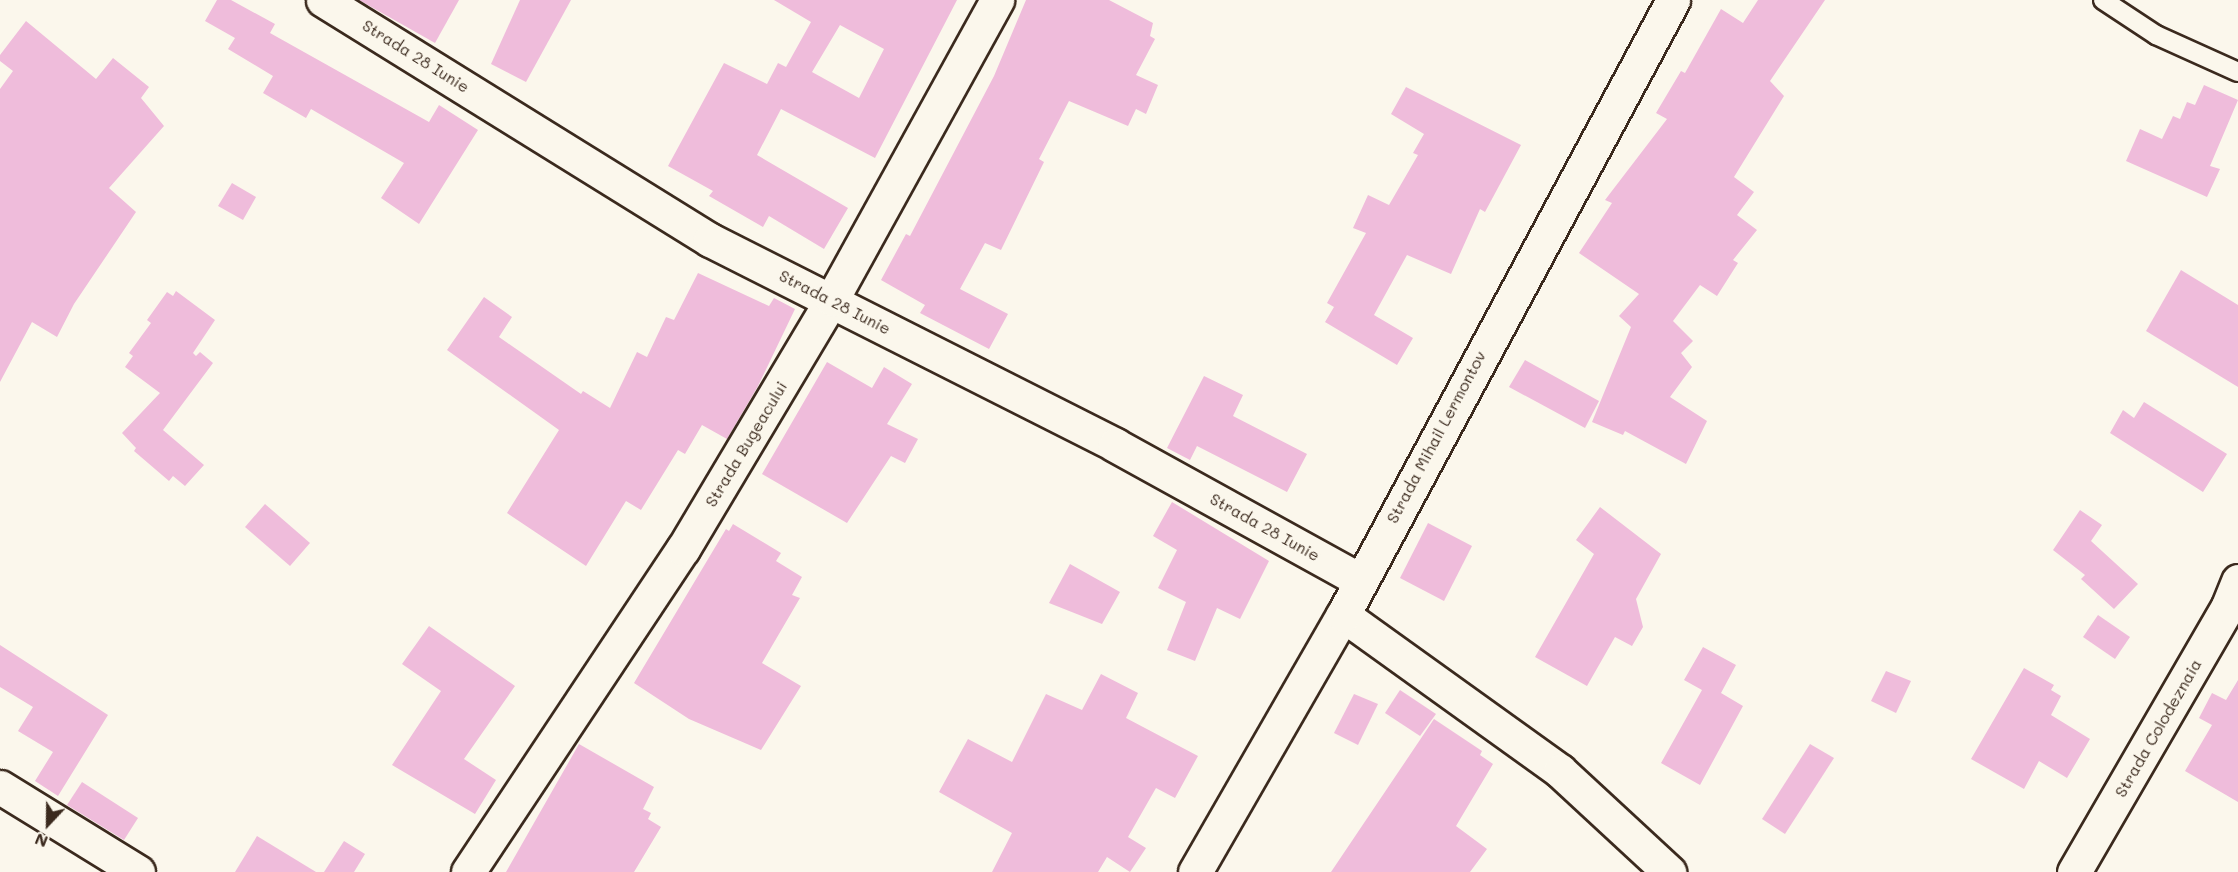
<!DOCTYPE html>
<html>
<head>
<meta charset="utf-8">
<style>
	body { margin:0 }
	#map { position:relative; width:2238px; height:872px; overflow:hidden; background:#fbf7ec; font-family:Mali,sans-serif }
	div>[style] { position:absolute }
	.building>* { inset:0; background:#efbcdb }
	.roads { filter:drop-shadow(2px 0 #3b2a1e) drop-shadow(-2px 0 #3b2a1e) drop-shadow(0 2px #3b2a1e) drop-shadow(0 -2px #3b2a1e) }
	.lane>* { height:18px; margin:-9px; padding:0 9px; transform-origin:9px; border-radius:9px; background:#fbf7ec }
	.street>* { height:33px; margin:-16.5px; padding:0 16.5px; transform-origin:16.5px; border-radius:16.5px; background:#fbf7ec }
	span { translate:-50% -50%; white-space:nowrap; text-align:center; line-height:1.15; -webkit-text-stroke:4.5px #fbf7ec; paint-order:stroke }
	.street-label { font-size:16px; color:#3b2a1e }
	.north { position:absolute; left:18px; top:794px; width:60px; height:60px; -webkit-text-stroke:4px #fbf7ec; paint-order:stroke; rotate:202deg; font-size:16px; font-weight:700; line-height:24px; text-align:center; color:#3b2a1e }
	.north::after { content:''; display:block; margin:auto; width:21px; height:27px; background:#3b2a1e; clip-path:polygon(50% 0,100% 100%,50% 72%,0 100%) }
</style>
</head>
<body>
<div id="map">
	<div class="building">
		<div style="clip-path:polygon(217px 0,231px 0,275px 24px,270px 33px,429px 122px,439px 105px,478px 130px,419px 224px,381px 198px,404px 163px,311px 109px,306px 118px,263px 93px,273px 76px,228px 49px,235px 38px,205px 21px)"></div>
		<div style="clip-path:polygon(359px 0,459px 0,435px 43px)"></div>
		<div style="clip-path:polygon(520px 0,571px 0,526px 82px,491px 64px)"></div>
		<div style="clip-path:polygon(evenodd,774px 0,957px 0,875px 158px,781px 109px,757px 155px,848px 208px,824px 249px,769px 216px,763px 227px,709px 196px,713px 191px,668px 166px,724px 63px,767px 84px,778px 63px,786px 67px,811px 22px,774px 0,840px 25px,884px 49px,859px 98px,812px 72px,840px 25px)"></div>
		<div style="clip-path:polygon(1026px 0,1109px 0,1153px 23px,1150px 36px,1155px 39px,1136px 75px,1158px 85px,1146px 114px,1136px 109px,1128px 126px,1069px 101px,1039px 159px,1044px 162px,1001px 250px,985px 243px,960px 289px,1008px 314px,989px 349px,920px 313px,925px 305px,881px 280px,906px 234px,910px 236px,994px 76px)"></div>
		<div style="clip-path:polygon(1758px 0,1825px 0,1770px 81px,1784px 96px,1734px 177px,1754px 192px,1737px 215px,1757px 230px,1733px 260px,1738px 263px,1717px 296px,1700px 285px,1673px 321px,1693px 341px,1681px 353px,1692px 367px,1670px 397px,1707px 421px,1686px 464px,1625px 431px,1623px 435px,1592px 422px,1631px 327px,1619px 316px,1639px 294px,1579px 253px,1612px 203px,1605px 200px,1667px 119px,1656px 113px,1681px 71px,1685px 73px,1721px 9px,1743px 23px)"></div>
		<div style="clip-path:polygon(26px 21px,96px 79px,113px 58px,149px 87px,141px 98px,164px 126px,109px 188px,136px 212px,74px 304px,57px 337px,32px 322px,0 382px,0 89px,13px 71px,0 61px,0 55px)"></div>
		<div style="clip-path:polygon(2204px 85px,2238px 100px,2210px 166px,2220px 169px,2207px 197px,2126px 161px,2140px 129px,2162px 139px,2173px 116px,2180px 119px,2187px 102px,2195px 105px)"></div>
		<div style="clip-path:polygon(1406px 87px,1521px 145px,1485px 212px,1480px 209px,1451px 274px,1407px 255px,1374px 315px,1413px 338px,1397px 365px,1325px 322px,1334px 307px,1327px 303px,1366px 233px,1353px 228px,1368px 195px,1389px 205px,1418px 155px,1413px 153px,1424px 134px,1391px 114px)"></div>
		<div style="clip-path:polygon(232px 183px,256px 197px,243px 220px,218px 206px)"></div>
		<div style="clip-path:polygon(2181px 270px,2238px 305px,2238px 387px,2146px 331px)"></div>
		<div style="clip-path:polygon(698px 273px,769px 306px,774px 298px,795px 309px,758px 386px,727px 439px,702px 425px,685px 454px,678px 450px,641px 510px,626px 501px,586px 566px,507px 513px,559px 430px,447px 350px,484px 297px,512px 317px,499px 337px,581px 394px,583px 391px,610px 408px,637px 352px,647px 357px,666px 317px,674px 320px)"></div>
		<div style="clip-path:polygon(176px 291px,215px 320px,193px 353px,196px 356px,200px 352px,213px 363px,163px 430px,204px 465px,185px 486px,173px 476px,169px 481px,134px 451px,136px 448px,122px 433px,160px 393px,125px 367px,133px 356px,129px 353px,151px 323px,147px 320px,167px 292px,173px 296px)"></div>
		<div style="clip-path:polygon(1525px 360px,1599px 401px,1585px 428px,1509px 387px)"></div>
		<div style="clip-path:polygon(827px 362px,872px 388px,884px 367px,912px 384px,887px 424px,918px 439px,905px 463px,891px 456px,847px 523px,762px 474px)"></div>
		<div style="clip-path:polygon(1204px 376px,1243px 395px,1233px 416px,1307px 454px,1287px 492px,1197px 446px,1190px 460px,1167px 448px)"></div>
		<div style="clip-path:polygon(2144px 402px,2227px 454px,2203px 492px,2110px 433px,2123px 410px,2134px 418px)"></div>
		<div style="clip-path:polygon(1172px 502px,1269px 561px,1240px 619px,1217px 608px,1195px 661px,1167px 650px,1186px 602px,1158px 588px,1177px 550px,1153px 536px)"></div>
		<div style="clip-path:polygon(265px 504px,310px 543px,290px 566px,245px 527px)"></div>
		<div style="clip-path:polygon(1600px 507px,1661px 554px,1636px 599px,1643px 627px,1632px 646px,1615px 637px,1587px 686px,1535px 657px,1594px 554px,1576px 540px)"></div>
		<div style="clip-path:polygon(2080px 510px,2102px 525px,2091px 541px,2138px 584px,2114px 609px,2081px 579px,2085px 575px,2053px 550px)"></div>
		<div style="clip-path:polygon(1428px 523px,1472px 546px,1444px 601px,1400px 578px)"></div>
		<div style="clip-path:polygon(733px 524px,781px 553px,776px 561px,802px 577px,792px 595px,800px 598px,762px 663px,801px 686px,761px 750px,689px 719px,634px 683px,726px 529px,729px 531px)"></div>
		<div style="clip-path:polygon(1070px 564px,1120px 592px,1102px 624px,1049px 603px)"></div>
		<div style="clip-path:polygon(2098px 615px,2130px 637px,2115px 659px,2083px 637px)"></div>
		<div style="clip-path:polygon(429px 626px,515px 686px,464px 759px,496px 780px,475px 814px,392px 765px,441px 691px,402px 664px)"></div>
		<div style="clip-path:polygon(0 645px,108px 715px,58px 796px,35px 781px,53px 752px,18px 731px,33px 707px,0 687px)"></div>
		<div style="clip-path:polygon(1703px 647px,1736px 665px,1721px 693px,1743px 706px,1700px 785px,1661px 763px,1702px 690px,1684px 680px)"></div>
		<div style="clip-path:polygon(2024px 668px,2054px 685px,2051px 690px,2061px 696px,2051px 715px,2090px 739px,2067px 778px,2039px 761px,2024px 789px,1971px 759px)"></div>
		<div style="clip-path:polygon(1886px 671px,1911px 681px,1896px 713px,1871px 701px)"></div>
		<div style="clip-path:polygon(1101px 674px,1138px 693px,1126px 718px,1198px 756px,1175px 798px,1156px 788px,1128px 837px,1146px 848px,1130px 872px,1107px 857px,1098px 872px,992px 872px,1012px 833px,939px 792px,968px 739px,1012px 762px,1046px 694px,1082px 710px)"></div>
		<div style="clip-path:polygon(2238px 680px,2238px 802px,2185px 771px,2212px 725px,2199px 718px,2212px 693px,2226px 700px)"></div>
		<div style="clip-path:polygon(1400px 690px,1436px 714px,1420px 736px,1385px 713px)"></div>
		<div style="clip-path:polygon(1354px 694px,1378px 704px,1358px 745px,1334px 733px)"></div>
		<div style="clip-path:polygon(1434px 719px,1482px 751px,1480px 755px,1493px 764px,1456px 826px,1487px 849px,1470px 872px,1331px 872px)"></div>
		<div style="clip-path:polygon(579px 744px,654px 787px,643px 809px,651px 813px,648px 819px,661px 827px,634px 872px,506px 872px)"></div>
		<div style="clip-path:polygon(1810px 744px,1834px 758px,1785px 834px,1762px 819px)"></div>
		<div style="clip-path:polygon(82px 782px,138px 818px,124px 840px,67px 805px)"></div>
		<div style="clip-path:polygon(257px 836px,316px 872px,235px 872px)"></div>
		<div style="clip-path:polygon(344px 841px,365px 854px,354px 872px,324px 872px)"></div>
	</div>
	<div class="roads">
		<div class="lane">
			<div style="left:2103px;top:0;width:64px;rotate:33.4deg"></div>
			<div style="left:2156px;top:35px;width:90px;rotate:24.3deg"></div>
		</div>
		<div class="street">
			<div style="left:323px;top:0;width:455px;rotate:31.8deg"></div>
			<div style="left:710px;top:240px;width:454px;rotate:26.8deg"></div>
			<div style="left:1115px;top:445px;width:280px;rotate:28.9deg"></div>
			<div style="left:1343px;top:615px;width:267px;rotate:35.7deg"></div>
			<div style="left:1560px;top:771px;width:149px;rotate:42.8deg"></div>
			<div style="left:0;top:787px;width:162px;rotate:31.6deg"></div>
			<div style="left:468px;top:872px;width:388px;rotate:-56.4deg"></div>
			<div style="left:683px;top:549px;width:291px;rotate:-59.2deg"></div>
			<div style="left:832px;top:299px;width:342px;rotate:-61.1deg"></div>
			<div style="left:1195px;top:872px;width:297px;rotate:-60.1deg"></div>
			<div style="left:1343px;top:615px;width:698px;rotate:-61.78deg"></div>
			<div style="left:2074px;top:872px;width:307px;rotate:-59.9deg"></div>
			<div style="left:2228px;top:606px;width:27px;rotate:-68deg"></div>
		</div>
	</div>
	<div class="street-label">
		<span style="left:416px;top:56px;rotate:32deg">Strada 28 Iunie</span>
		<span style="left:835px;top:302px;rotate:27deg">Strada 28 Iunie</span>
		<span style="left:1436px;top:437px;rotate:-62deg">Strada Mihail Lermontov</span>
		<span style="left:746px;top:444px;rotate:-59deg">Strada Bugeacului</span>
		<span style="left:1265px;top:527px;rotate:29deg">Strada 28 Iunie</span>
		<span style="left:2158px;top:728px;rotate:-60deg">Strada Colodeznaia</span>
	</div>
	<div class="north">N</div>
</div>
</body>
</html>
